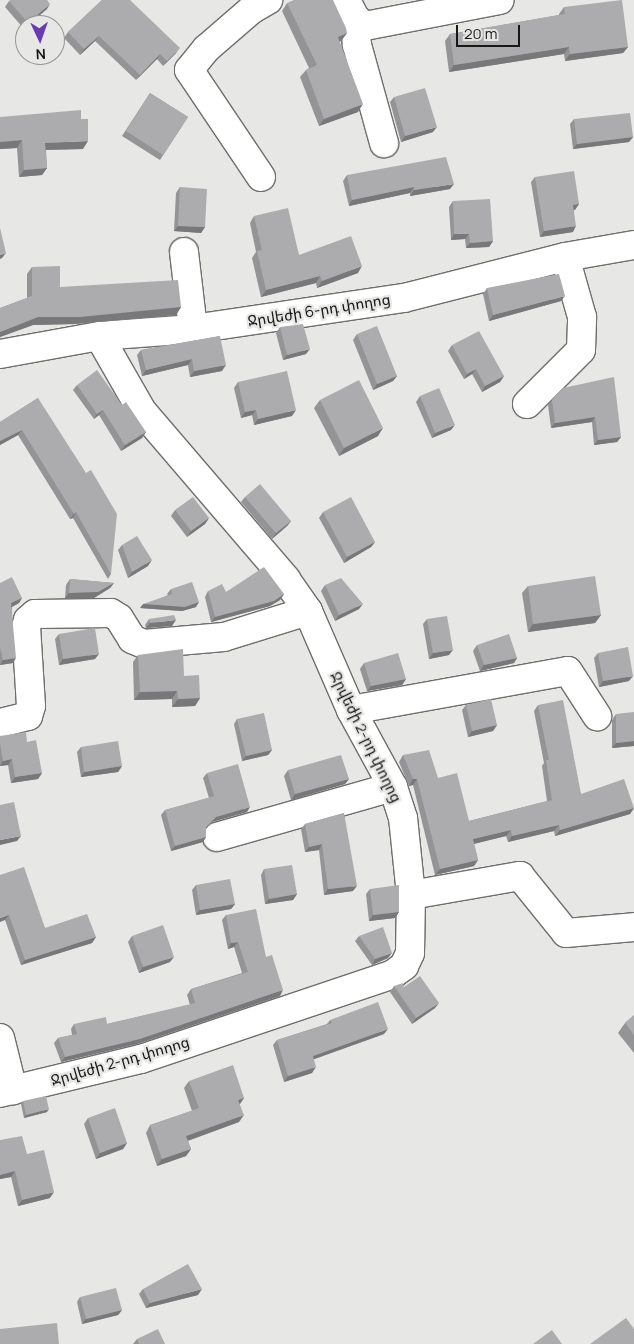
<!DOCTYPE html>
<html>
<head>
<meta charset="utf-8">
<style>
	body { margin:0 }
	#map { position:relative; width:634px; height:1344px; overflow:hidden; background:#e7e8e5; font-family:Manrope,"Noto Sans Armenian",sans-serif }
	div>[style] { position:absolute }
	.roads { filter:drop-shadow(1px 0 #6e6f6c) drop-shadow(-1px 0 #6e6f6c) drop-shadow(0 1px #6e6f6c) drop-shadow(0 -1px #6e6f6c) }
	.minor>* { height:28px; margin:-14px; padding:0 14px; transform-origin:14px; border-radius:14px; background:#fff }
	.wall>* { inset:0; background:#949496 }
	.shaded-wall>* { inset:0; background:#78787a }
	.building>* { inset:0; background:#acacaf }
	span { translate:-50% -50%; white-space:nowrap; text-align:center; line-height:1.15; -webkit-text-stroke:4.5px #e7e8e5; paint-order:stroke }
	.street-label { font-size:15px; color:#171716 }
	.north { position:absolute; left:15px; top:15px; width:50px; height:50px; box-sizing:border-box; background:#e7e8e5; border:1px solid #949492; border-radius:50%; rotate:177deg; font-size:14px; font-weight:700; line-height:20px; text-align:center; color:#171716 }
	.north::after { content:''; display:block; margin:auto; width:18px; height:22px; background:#6b3ab2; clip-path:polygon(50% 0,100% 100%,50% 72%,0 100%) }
	.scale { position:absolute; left:456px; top:25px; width:64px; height:22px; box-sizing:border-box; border:2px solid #171716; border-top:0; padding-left:6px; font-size:15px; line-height:18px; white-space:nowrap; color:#171716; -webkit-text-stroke:4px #e7e8e5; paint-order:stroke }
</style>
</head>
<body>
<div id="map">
	<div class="roads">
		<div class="minor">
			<div style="left:346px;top:0;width:20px;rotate:63deg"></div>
			<div style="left:355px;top:18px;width:13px;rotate:39deg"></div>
			<div style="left:365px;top:26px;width:137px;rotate:-10.9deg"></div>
			<div style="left:355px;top:18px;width:27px;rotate:86deg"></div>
			<div style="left:357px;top:45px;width:102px;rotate:74.6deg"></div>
			<div style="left:261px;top:177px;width:129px;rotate:-123.9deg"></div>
			<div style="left:189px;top:70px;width:27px;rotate:-51deg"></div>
			<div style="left:206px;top:49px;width:60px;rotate:-40.9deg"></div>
			<div style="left:251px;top:10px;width:20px;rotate:-30deg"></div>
			<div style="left:184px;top:252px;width:78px;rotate:83.3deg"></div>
			<div style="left:0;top:354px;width:101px;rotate:-10.3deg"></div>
			<div style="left:99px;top:336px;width:94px;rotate:-4.3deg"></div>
			<div style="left:193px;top:329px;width:213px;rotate:-8.4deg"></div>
			<div style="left:404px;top:298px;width:166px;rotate:-14.3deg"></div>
			<div style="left:565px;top:257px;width:70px;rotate:-9.9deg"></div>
			<div style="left:527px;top:404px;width:76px;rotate:-45deg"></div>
			<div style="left:581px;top:350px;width:33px;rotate:-88deg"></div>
			<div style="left:582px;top:317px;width:62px;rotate:-105.8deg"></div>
			<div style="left:351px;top:710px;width:220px;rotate:-10.2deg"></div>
			<div style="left:568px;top:671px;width:54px;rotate:57.2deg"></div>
			<div style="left:0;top:723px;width:29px;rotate:-14deg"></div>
			<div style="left:28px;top:716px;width:10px;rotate:-73deg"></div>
			<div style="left:31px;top:706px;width:79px;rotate:-93.6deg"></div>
			<div style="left:26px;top:627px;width:7px;rotate:-74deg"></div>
			<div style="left:28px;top:620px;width:9px;rotate:-41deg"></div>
			<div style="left:35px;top:614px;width:76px;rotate:-0.8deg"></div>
			<div style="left:111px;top:613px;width:9px;rotate:32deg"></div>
			<div style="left:119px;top:618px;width:25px;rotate:58deg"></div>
			<div style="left:132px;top:639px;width:13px;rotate:23deg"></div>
			<div style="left:144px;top:644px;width:80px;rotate:-5deg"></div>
			<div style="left:224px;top:637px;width:88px;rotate:-17.2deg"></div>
			<div style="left:217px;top:837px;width:183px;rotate:-15.9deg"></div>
			<div style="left:411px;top:895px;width:111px;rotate:-9.9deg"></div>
			<div style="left:520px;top:876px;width:73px;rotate:51.1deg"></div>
			<div style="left:566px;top:933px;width:68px;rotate:-5deg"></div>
			<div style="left:0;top:1038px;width:54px;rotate:76deg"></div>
			<div style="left:0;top:1093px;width:145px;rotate:-13.6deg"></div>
			<div style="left:141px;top:1059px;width:266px;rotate:-18.6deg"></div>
			<div style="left:393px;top:974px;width:14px;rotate:-36deg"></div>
			<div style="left:404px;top:966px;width:14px;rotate:-65deg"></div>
			<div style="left:410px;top:953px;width:58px;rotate:-89deg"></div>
			<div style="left:411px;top:895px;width:77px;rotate:-95.9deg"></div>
			<div style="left:403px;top:818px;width:33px;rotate:-108deg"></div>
			<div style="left:393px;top:787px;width:88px;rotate:-118.6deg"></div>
			<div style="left:351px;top:710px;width:108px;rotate:-113.5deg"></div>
			<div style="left:308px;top:611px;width:39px;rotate:-125deg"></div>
			<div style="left:286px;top:579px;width:221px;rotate:-130.6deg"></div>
			<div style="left:142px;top:411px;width:86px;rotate:-119.8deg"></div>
		</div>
	</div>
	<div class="wall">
		<div style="clip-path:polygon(102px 0,176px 53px,163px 66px,157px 59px,136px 80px,95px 41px,80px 55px,64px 38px,68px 32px)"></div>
		<div style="clip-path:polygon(9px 1px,47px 9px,28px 25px,25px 25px,25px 28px,24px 29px,5px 7px)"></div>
		<div style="clip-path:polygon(287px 3px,347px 33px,341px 41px,339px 41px,358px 112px,319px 126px,300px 77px,306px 70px,309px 68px,282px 11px)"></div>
		<div style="clip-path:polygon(564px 7px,628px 47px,623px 53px,565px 61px,564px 54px,449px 72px,445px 41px,450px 34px,559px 15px,559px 14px)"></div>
		<div style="clip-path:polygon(150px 93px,188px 117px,160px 160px,122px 136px)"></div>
		<div style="clip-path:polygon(394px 97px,433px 132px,401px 142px,390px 102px)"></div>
		<div style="clip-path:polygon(0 117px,83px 149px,46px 150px,47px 168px,42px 175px,19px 177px,17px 148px,0 149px)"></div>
		<div style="clip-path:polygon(574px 119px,633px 137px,629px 142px,573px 149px,570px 124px)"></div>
		<div style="clip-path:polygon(347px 175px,450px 189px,410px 196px,410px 193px,349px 206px,343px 181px)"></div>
		<div style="clip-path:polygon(535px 177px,579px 204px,574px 210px,573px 232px,540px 237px,531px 182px)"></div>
		<div style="clip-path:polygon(180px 187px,205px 227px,201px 233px,174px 231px,176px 193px)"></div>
		<div style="clip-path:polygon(453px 201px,493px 241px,489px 247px,466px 248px,465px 239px,451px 240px,449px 207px)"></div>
		<div style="clip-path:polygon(254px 216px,299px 255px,358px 273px,317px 288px,316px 283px,261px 297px,252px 258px,256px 252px,250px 223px)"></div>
		<div style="clip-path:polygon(32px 267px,60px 287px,181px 307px,176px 315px,75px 324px,33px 325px,0 337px,0 308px,27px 298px,27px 274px)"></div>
		<div style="clip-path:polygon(487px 288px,561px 301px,489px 321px,483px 294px)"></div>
		<div style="clip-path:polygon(280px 327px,306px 354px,283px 360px,276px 333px)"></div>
		<div style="clip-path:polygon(357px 334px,397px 376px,393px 381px,373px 390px,353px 340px)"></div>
		<div style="clip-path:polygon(220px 336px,222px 371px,190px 377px,188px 365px,142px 376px,137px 355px,141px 350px)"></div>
		<div style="clip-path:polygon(452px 345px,504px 376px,500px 382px,482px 392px,472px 374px,464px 379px,448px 351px)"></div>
		<div style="clip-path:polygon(238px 382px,292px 416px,254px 425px,252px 415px,241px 418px,234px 388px)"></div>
		<div style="clip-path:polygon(77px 385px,146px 432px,142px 438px,121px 451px,99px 415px,94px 419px,73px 390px)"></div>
		<div style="clip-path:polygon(563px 388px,621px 437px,617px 442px,594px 445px,592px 422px,551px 428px,548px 405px,552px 400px)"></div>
		<div style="clip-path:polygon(420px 396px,451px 430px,432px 438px,416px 402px)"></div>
		<div style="clip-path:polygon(38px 398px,111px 574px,108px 579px,73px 518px,70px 519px,18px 435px,0 445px,0 422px)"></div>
		<div style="clip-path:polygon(320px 400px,378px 436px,339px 456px,314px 408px)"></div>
		<div style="clip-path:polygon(245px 497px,291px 521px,287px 526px,272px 539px,241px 502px)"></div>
		<div style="clip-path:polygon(175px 510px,209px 518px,205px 524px,187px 537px,171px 516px)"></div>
		<div style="clip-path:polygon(323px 512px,375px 542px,371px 547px,344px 563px,319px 518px)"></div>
		<div style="clip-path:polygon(122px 545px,148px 566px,128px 578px,118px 550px)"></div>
		<div style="clip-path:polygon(70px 579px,114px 583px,110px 588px,94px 598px,65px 598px,66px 585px)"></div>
		<div style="clip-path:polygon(0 583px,22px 598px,19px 603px,12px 607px,13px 663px,0 665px)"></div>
		<div style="clip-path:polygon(325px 585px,359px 609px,335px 621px,321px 591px)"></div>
		<div style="clip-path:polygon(528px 586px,601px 615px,595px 623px,528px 632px,522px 593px)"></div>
		<div style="clip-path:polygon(171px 589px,196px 607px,182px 611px,140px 608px,168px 595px,167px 594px)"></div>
		<div style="clip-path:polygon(208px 591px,226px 592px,284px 594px,280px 600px,270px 606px,211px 622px,205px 597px)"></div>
		<div style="clip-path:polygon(149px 619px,172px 626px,146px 628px,145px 625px)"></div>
		<div style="clip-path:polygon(427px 619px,449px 655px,429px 659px,423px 624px)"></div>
		<div style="clip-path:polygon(59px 634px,95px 659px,59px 665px,55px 639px)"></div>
		<div style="clip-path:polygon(477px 645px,517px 658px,514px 663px,480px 671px,473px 651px)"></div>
		<div style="clip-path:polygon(598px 653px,629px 681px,599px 687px,594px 658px)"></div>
		<div style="clip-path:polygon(138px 655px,184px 676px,200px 698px,195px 706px,172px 707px,172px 699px,134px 700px,133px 662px)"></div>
		<div style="clip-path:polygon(364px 663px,406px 679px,402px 685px,367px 691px,360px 669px)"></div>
		<div style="clip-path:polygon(466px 705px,497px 725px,493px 731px,468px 737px,462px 710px)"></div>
		<div style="clip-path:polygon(538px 705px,581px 794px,634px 808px,630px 814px,555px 836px,554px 831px,508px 842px,506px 836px,474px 844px,478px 860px,474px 866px,435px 875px,413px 785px,409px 786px,399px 762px,403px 755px,438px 778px,469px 821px,547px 801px,542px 766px,544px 763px,534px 711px)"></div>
		<div style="clip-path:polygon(616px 714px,634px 746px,612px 748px,612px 720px)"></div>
		<div style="clip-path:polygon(237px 719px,272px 750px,268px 755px,242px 761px,234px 724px)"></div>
		<div style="clip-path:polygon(0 736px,42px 773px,38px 779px,11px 783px,8px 765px,0 766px)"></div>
		<div style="clip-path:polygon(81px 747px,122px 766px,118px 772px,81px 777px,77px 752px)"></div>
		<div style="clip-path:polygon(288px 770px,349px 779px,345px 784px,291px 800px,284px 776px)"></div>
		<div style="clip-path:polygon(207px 773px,247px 812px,212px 822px,206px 829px,206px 837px,203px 842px,171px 851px,161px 815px,165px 810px,209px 798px,203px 778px)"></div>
		<div style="clip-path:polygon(344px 813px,353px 891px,324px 895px,319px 850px,305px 852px,301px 829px,305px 824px)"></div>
		<div style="clip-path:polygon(264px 869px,297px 894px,293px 900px,265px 904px,261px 875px)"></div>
		<div style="clip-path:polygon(0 875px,45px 928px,96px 937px,92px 943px,21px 965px,5px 920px)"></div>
		<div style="clip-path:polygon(196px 885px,235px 904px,231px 909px,196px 915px,192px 890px)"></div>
		<div style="clip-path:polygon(370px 889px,399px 912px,395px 918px,369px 921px,366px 894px)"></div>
		<div style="clip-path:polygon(226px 915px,266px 957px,280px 996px,137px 1044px,61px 1062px,54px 1043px,58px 1038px,72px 1035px,71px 1029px,74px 1024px,107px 1024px,190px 1005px,187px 995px,191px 989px,242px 973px,234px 947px,228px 949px,222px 920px)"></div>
		<div style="clip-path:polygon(132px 936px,170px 962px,139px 973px,128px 942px)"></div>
		<div style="clip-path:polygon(359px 936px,388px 958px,372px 965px,355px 941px)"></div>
		<div style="clip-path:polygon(394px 986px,404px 987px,435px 1008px,412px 1024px,390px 992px)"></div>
		<div style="clip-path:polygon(634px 1015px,634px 1053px,618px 1033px,625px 1023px)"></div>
		<div style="clip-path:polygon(330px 1020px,384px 1034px,314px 1059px,312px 1073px,284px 1082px,273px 1045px,277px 1040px,327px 1024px)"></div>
		<div style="clip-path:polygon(189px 1081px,244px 1098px,240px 1104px,239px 1122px,188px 1141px,191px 1149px,186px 1156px,157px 1166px,146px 1133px,150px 1125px,192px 1111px,184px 1088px)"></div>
		<div style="clip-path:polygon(23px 1101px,47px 1112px,24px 1118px,21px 1104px)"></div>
		<div style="clip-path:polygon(88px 1118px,127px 1143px,123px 1149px,96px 1159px,84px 1124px)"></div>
		<div style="clip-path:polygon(0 1140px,50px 1198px,18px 1206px,11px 1177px,0 1179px)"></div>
		<div style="clip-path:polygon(143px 1289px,198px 1295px,146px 1308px,139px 1294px)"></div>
		<div style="clip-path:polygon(80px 1297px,122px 1310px,118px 1315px,82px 1324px,77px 1302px)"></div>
		<div style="clip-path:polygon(137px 1339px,165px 1344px,133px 1344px)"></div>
	</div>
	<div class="shaded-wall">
		<div style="clip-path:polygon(50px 4px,47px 9px,28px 25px,26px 25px)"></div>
		<div style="clip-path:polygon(347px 33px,341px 41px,332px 45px,338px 37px)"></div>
		<div style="clip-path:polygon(99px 36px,95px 41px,80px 55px,84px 49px)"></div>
		<div style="clip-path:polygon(569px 47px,564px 54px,449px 72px,454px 65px)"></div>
		<div style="clip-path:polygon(628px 47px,623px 53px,565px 61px,570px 54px)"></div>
		<div style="clip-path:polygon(180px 48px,176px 53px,163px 66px,167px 61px)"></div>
		<div style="clip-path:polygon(160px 54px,157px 59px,136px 80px,140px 75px)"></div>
		<div style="clip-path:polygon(363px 104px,358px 112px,319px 126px,324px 119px)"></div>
		<div style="clip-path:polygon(437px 127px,433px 132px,401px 142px,405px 136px)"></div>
		<div style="clip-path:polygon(633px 137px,629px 142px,573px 149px,577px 144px)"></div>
		<div style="clip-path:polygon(22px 140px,17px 148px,0 149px,0 142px)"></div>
		<div style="clip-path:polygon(88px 141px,83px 149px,40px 150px,45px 143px)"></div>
		<div style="clip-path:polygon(47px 168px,42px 175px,19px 177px,24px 170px)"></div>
		<div style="clip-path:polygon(454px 184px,450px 189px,410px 196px,414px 190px)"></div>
		<div style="clip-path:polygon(414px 187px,410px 193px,349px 206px,352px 200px)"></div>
		<div style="clip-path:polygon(579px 204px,575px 210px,569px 210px,573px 205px)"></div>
		<div style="clip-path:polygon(178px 226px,205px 227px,201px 233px,174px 231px)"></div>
		<div style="clip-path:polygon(576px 226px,573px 232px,540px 237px,544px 231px)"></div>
		<div style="clip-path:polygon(454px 234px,469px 234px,465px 239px,451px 240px)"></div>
		<div style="clip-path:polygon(493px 241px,489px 247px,466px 248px,470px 243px)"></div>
		<div style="clip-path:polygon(6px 253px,2px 258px,0 259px,0 255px)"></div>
		<div style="clip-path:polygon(362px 266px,358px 273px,317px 288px,322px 281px)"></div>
		<div style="clip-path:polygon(320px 276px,316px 283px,261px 297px,266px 290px)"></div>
		<div style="clip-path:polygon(565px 296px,561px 301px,489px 321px,493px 315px)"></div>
		<div style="clip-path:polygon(181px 307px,176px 315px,75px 324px,33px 325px,0 337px,0 332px,38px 317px)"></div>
		<div style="clip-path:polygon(310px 349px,306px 354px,283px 360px,287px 355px)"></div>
		<div style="clip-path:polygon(192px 359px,188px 365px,142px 376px,146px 370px)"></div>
		<div style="clip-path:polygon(226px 365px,222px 371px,190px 377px,194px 371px)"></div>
		<div style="clip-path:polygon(476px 369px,472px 374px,464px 379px,467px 374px)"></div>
		<div style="clip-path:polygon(397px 376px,393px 381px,373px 390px,377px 384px)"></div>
		<div style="clip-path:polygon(504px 376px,500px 382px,482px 392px,485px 386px)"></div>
		<div style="clip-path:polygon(103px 410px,99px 415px,94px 419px,97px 414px)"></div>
		<div style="clip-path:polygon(256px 410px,252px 415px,241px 418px,245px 412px)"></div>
		<div style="clip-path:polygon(296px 410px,292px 416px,254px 425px,258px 419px)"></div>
		<div style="clip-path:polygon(595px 417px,592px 422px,551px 428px,555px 423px)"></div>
		<div style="clip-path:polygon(455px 425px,451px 430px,432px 438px,435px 433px)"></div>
		<div style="clip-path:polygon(383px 428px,378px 436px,339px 456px,344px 448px)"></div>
		<div style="clip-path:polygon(22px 430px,18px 435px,0 445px,0 441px)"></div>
		<div style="clip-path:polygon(146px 432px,142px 438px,121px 451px,125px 445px)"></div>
		<div style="clip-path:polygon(621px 437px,617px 442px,594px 445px,598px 440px)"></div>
		<div style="clip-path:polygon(76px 512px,73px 518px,70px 519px,74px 514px)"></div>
		<div style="clip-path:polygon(209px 518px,205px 524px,187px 537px,191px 531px)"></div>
		<div style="clip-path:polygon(291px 521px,287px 526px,272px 539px,276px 533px)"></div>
		<div style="clip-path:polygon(375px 542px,371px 547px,344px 563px,347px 557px)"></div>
		<div style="clip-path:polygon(152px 560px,148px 566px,128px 578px,132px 572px)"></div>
		<div style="clip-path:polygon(114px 583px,110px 588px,94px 598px,65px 598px,69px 593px)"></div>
		<div style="clip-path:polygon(284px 594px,280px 600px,270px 606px,211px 622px,215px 617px)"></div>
		<div style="clip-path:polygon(22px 598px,19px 603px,8px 609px,11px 603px)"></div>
		<div style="clip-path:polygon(199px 602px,196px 607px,182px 611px,140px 608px,143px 604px)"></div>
		<div style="clip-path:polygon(363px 604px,359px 609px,335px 621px,339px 615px)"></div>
		<div style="clip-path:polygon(601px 615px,595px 623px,528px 632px,533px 624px)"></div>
		<div style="clip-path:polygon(176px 620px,172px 626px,146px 628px,150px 623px)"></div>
		<div style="clip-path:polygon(453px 650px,449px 655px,429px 659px,433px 653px)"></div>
		<div style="clip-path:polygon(99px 654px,95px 659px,59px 665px,63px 659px)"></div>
		<div style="clip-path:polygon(16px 658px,13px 663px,0 665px,3px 660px)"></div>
		<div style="clip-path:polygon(517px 658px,514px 663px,480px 671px,484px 665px)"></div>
		<div style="clip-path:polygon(633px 676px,629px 681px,599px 687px,603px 681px)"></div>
		<div style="clip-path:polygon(406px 679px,402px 685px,367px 691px,371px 686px)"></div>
		<div style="clip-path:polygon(177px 691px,172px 699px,134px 700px,140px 692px)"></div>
		<div style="clip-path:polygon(200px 698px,195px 706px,172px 707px,178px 699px)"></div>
		<div style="clip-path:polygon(497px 725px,493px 731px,468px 737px,472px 731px)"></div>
		<div style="clip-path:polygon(634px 741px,634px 746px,612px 748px,616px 743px)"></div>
		<div style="clip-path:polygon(272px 750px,268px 755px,242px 761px,246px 756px)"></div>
		<div style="clip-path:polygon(12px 759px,8px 765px,0 766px,3px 761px)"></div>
		<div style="clip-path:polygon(122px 766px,118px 772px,81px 777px,84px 772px)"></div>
		<div style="clip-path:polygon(42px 773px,38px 779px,11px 783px,15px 777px)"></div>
		<div style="clip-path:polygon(349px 779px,345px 784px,291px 800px,295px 794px)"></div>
		<div style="clip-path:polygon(413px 779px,417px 779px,413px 785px,409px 786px)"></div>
		<div style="clip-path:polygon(250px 807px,247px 812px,212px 822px,202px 833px,206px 827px,216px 817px)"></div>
		<div style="clip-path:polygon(634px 808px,630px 814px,555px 836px,560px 830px)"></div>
		<div style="clip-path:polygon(559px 825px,554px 831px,508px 842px,512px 836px)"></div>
		<div style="clip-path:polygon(511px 830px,506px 836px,469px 845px,473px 839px)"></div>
		<div style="clip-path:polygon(21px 836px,17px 841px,0 845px,0 840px)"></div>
		<div style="clip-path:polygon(206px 837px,203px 842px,171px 851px,175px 846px)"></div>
		<div style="clip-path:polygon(322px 844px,319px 850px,305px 852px,309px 847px)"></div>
		<div style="clip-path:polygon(478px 860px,474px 866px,435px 875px,440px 869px)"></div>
		<div style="clip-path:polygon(357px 886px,353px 891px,324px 895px,328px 889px)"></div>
		<div style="clip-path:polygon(297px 894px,293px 900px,265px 904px,269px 899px)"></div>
		<div style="clip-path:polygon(235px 904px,231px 909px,196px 915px,200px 910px)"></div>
		<div style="clip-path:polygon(399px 912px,395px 918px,369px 921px,373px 915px)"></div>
		<div style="clip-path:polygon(9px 915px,5px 920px,0 922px,0 918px)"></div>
		<div style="clip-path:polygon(96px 937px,92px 943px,21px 965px,25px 960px)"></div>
		<div style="clip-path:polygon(238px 942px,234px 947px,228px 949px,231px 943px)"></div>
		<div style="clip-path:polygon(392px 953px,388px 958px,372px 965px,375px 959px)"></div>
		<div style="clip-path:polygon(174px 957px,170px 962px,139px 973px,143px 967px)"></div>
		<div style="clip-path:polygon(283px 990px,280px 996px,137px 1044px,61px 1062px,65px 1057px)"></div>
		<div style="clip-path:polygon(439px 1003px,435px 1008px,412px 1024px,416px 1018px)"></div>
		<div style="clip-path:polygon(388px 1029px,384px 1034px,309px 1061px,313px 1056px)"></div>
		<div style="clip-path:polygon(316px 1067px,312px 1073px,284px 1082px,288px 1076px)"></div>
		<div style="clip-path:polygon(244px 1098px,239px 1105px,238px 1100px)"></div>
		<div style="clip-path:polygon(49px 1109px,47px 1112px,24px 1118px,26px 1115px)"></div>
		<div style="clip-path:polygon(244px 1115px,239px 1122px,181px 1143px,186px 1136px)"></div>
		<div style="clip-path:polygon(127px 1143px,123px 1149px,96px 1159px,100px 1153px)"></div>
		<div style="clip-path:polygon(191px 1149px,186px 1156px,157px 1166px,162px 1159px)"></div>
		<div style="clip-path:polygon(15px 1171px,11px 1177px,0 1179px,0 1175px)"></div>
		<div style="clip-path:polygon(54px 1192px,50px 1198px,18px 1206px,22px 1200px)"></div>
		<div style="clip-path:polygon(202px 1289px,198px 1295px,146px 1308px,150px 1303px)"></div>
		<div style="clip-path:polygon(122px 1310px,118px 1315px,82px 1324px,86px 1319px)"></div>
	</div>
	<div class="building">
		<div style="clip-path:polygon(10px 0,47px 0,50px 4px,28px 23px,9px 1px)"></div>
		<div style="clip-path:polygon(102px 0,130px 0,180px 48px,167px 61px,160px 54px,140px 75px,99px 36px,84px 49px,68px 32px)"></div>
		<div style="clip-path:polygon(294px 0,333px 0,346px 28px,347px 33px,338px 37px,363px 104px,324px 119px,306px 70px,317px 65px,287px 3px)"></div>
		<div style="clip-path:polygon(622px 0,628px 47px,570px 54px,569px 47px,454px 65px,450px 34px,565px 14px,564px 7px)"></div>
		<div style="clip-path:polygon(425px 88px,437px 127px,405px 136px,394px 97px)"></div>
		<div style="clip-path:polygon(150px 93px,188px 117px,163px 155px,126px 131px)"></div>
		<div style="clip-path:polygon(81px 110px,81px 119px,88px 119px,88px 141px,45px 143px,47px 168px,24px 170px,22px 140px,0 142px,0 117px)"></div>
		<div style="clip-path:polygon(630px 113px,633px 137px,577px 144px,574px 119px)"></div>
		<div style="clip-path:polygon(446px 157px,454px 184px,414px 190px,414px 187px,352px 200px,347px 175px)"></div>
		<div style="clip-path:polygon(574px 171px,579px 204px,573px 205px,576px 226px,544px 231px,535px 177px)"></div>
		<div style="clip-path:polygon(180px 187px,207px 189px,205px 227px,178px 226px)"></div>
		<div style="clip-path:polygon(490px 199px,493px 241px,470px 243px,469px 234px,454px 234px,453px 201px)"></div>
		<div style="clip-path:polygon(288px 208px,299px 255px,351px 236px,362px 266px,322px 281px,320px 276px,266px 290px,257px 251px,262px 250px,254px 216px)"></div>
		<div style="clip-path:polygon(0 228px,6px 253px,0 255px)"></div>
		<div style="clip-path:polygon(60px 266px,60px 287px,178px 280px,181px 307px,80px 317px,38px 317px,0 332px,0 308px,32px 296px,32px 267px)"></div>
		<div style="clip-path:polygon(559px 274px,565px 296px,493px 315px,487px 288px)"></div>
		<div style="clip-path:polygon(303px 324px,310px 349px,287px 355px,280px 327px)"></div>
		<div style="clip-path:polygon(377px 326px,397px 376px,377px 384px,357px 334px)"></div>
		<div style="clip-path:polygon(479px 331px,504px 376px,485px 386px,476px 369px,467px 374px,452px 345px)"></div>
		<div style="clip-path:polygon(220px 336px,226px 365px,194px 371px,192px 359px,146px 370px,141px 350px)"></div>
		<div style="clip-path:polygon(97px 370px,122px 405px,126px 402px,146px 432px,125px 445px,103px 410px,97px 414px,77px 385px)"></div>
		<div style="clip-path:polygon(287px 371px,296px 410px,258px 419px,256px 410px,245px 412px,238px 382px)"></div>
		<div style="clip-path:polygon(614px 377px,621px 437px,598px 440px,595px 417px,555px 423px,552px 400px,563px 388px)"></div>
		<div style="clip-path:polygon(359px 380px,383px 428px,344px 448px,320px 400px)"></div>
		<div style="clip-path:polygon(439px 388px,455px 425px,435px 433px,420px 396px)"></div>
		<div style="clip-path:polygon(38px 398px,86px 473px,91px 470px,117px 514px,111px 574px,76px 512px,74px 514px,22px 430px,0 441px,0 422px)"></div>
		<div style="clip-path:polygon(260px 484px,291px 521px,276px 533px,245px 497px)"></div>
		<div style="clip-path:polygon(193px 497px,209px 518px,191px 531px,175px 510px)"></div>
		<div style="clip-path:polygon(351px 497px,375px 542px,347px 557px,323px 512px)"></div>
		<div style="clip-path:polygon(137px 536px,152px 560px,132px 572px,122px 545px)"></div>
		<div style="clip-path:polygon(264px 567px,284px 594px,274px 601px,215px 617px,208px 591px,222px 584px,226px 592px)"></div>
		<div style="clip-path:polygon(595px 576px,601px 615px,533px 624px,528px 586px)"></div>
		<div style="clip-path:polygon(12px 577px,22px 598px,11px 603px,16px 658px,3px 660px,0 647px,0 583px)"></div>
		<div style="clip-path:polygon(341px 578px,363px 604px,339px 615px,325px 585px)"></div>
		<div style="clip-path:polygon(70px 579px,114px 583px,98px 592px,69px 593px)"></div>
		<div style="clip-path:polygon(192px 582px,199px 602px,185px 607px,143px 604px,172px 594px,171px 589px)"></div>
		<div style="clip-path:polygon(174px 615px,176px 620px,150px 623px,149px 619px)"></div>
		<div style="clip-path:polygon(447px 616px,453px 650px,433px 653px,427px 619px)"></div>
		<div style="clip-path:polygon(95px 628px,99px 654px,63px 659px,59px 634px)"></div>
		<div style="clip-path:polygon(509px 634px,517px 658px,484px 665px,477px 645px)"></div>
		<div style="clip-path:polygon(628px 647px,633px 676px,603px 681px,598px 653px)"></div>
		<div style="clip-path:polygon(183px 649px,184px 676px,199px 675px,200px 698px,178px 699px,177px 691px,140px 692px,138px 655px)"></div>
		<div style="clip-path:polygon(398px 653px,406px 679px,371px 686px,364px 663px)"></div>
		<div style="clip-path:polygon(491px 699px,497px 725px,472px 731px,466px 705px)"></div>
		<div style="clip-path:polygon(563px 700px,581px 794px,624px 779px,634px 808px,560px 830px,559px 825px,512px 836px,511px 830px,473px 839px,478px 860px,440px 869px,417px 779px,413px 779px,403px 755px,429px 750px,438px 778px,457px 773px,469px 821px,552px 800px,546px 760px,549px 760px,538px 705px)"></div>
		<div style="clip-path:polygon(634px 712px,634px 741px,616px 743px,616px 714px)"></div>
		<div style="clip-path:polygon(264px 713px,272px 750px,246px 756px,237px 719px)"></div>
		<div style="clip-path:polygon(26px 732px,27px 742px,36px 740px,42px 773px,15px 777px,12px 759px,3px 761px,0 743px,0 736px)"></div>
		<div style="clip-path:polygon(118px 741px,122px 766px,84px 772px,81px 747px)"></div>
		<div style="clip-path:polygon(341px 755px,349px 779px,295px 794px,288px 770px)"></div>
		<div style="clip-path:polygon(238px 764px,250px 807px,216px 817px,206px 827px,206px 837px,175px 846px,165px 810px,214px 796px,207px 773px)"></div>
		<div style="clip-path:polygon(14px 802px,21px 836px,0 840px,0 805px)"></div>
		<div style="clip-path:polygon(344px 813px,357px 886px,328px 889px,322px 844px,309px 847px,305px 824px)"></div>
		<div style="clip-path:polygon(292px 865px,297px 894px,269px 899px,264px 869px)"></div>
		<div style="clip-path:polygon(24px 867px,45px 928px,87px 914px,96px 937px,25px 960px,9px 915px,0 918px,0 875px)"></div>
		<div style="clip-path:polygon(230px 879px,235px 904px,200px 910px,196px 885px)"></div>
		<div style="clip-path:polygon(399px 885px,399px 912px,373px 915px,370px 889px)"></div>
		<div style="clip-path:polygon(256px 909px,266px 957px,272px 955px,283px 990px,140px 1039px,65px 1057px,58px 1038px,77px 1034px,74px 1024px,106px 1017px,107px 1024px,195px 1003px,191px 989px,248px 972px,238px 942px,231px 943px,226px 915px)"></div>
		<div style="clip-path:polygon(163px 925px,174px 957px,143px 967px,132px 936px)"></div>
		<div style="clip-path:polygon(383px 927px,392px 953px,375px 959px,359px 936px)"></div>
		<div style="clip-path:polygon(420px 976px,439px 1003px,416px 1018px,394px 986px,403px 983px,404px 987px)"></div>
		<div style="clip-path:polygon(378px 1002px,388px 1029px,313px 1056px,316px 1067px,288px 1076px,277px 1040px,332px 1023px,330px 1020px)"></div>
		<div style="clip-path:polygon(634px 1015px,634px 1035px,625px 1023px)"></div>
		<div style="clip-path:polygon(233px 1065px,244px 1098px,238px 1100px,244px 1115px,186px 1136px,191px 1149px,162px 1159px,150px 1125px,199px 1108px,189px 1081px)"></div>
		<div style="clip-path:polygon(46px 1096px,49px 1109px,26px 1115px,23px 1101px)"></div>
		<div style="clip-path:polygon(115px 1108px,127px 1143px,100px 1153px,88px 1118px)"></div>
		<div style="clip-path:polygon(22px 1136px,27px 1154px,44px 1150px,54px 1192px,22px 1200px,15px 1171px,0 1175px,0 1140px)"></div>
		<div style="clip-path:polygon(188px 1264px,202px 1289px,150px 1303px,143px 1289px)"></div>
		<div style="clip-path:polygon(116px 1288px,122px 1310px,86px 1319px,80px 1297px)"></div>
		<div style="clip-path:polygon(626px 1318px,634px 1329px,634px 1344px,590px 1344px)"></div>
		<div style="clip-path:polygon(57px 1323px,59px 1344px,0 1344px,0 1329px)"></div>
		<div style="clip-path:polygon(158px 1329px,165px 1344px,139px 1344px,137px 1339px)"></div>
		<div style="clip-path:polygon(552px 1330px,562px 1344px,533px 1344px)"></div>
	</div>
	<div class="street-label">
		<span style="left:319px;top:310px;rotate:-9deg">Ջրվեժի 6-րդ փողոց</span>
		<span style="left:366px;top:737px;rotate:64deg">Ջրվեժի 2-րդ փողոց</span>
		<span style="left:120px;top:1061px;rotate:-16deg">Ջրվեժի 2-րդ փողոց</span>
	</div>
	<div class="north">N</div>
	<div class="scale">20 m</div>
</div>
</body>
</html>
